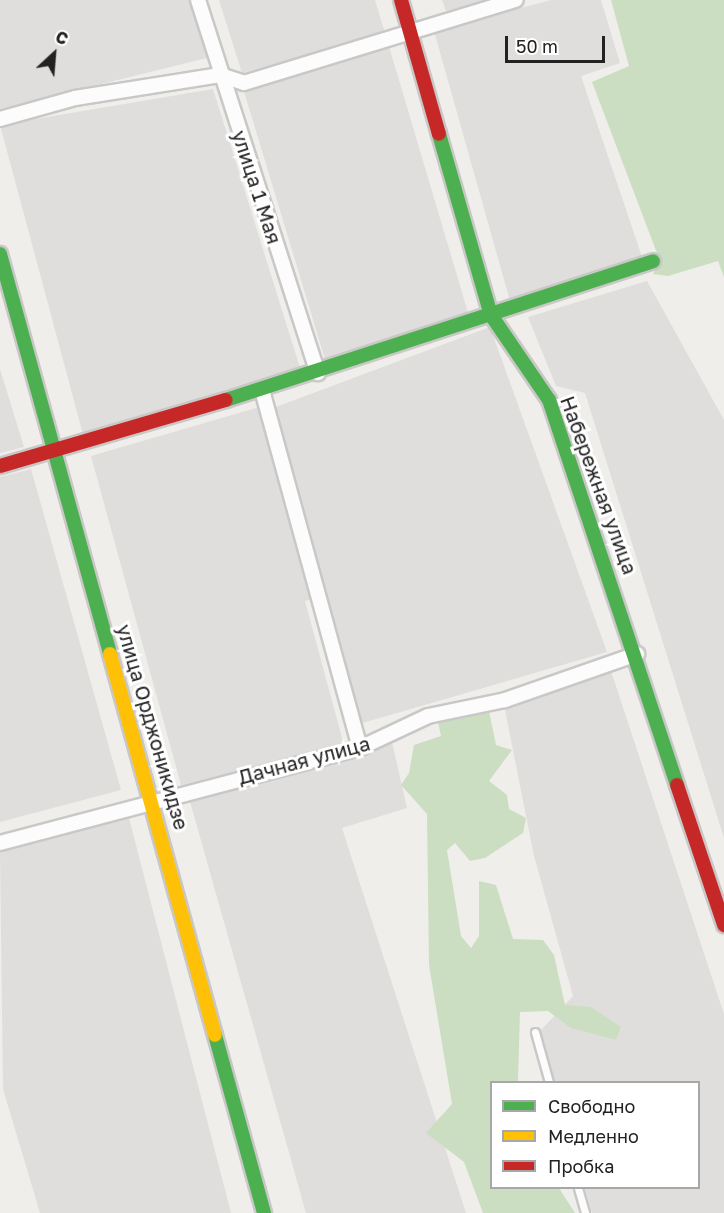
<!DOCTYPE html>
<html>
<head>
<meta charset="utf-8">
<style>
	body { margin:0 }
	#map { position:relative; width:724px; height:1213px; overflow:hidden; background:#f0eeeb; font-family:"Golos Text",sans-serif }
	div>[style] { position:absolute }
	.residential>* { inset:0; background:#dfdedc }
	.forest>* { inset:0; background:#cbdec1 }
	.roads { filter:drop-shadow(2px 0 #c9c8c7) drop-shadow(-2px 0 #c9c8c7) drop-shadow(0 2px #c9c8c7) drop-shadow(0 -2px #c9c8c7) }
	.lane>* { height:7px; margin:-3.5px; padding:0 3.5px; transform-origin:3.5px; border-radius:3.5px; background:#fdfcfc }
	.street>* { height:14px; margin:-7px; padding:0 7px; transform-origin:7px; border-radius:7px; background:#fdfcfc }
	.fast>* { height:14px; margin:-7px; padding:0 7px; transform-origin:7px; border-radius:7px; background:#4caf50 }
	.slow>* { height:14px; margin:-7px; padding:0 7px; transform-origin:7px; border-radius:7px; background:#ffc107 }
	.jam>* { height:14px; margin:-7px; padding:0 7px; transform-origin:7px; border-radius:7px; background:#c62828 }
	span { translate:-50% -50%; white-space:nowrap; text-align:center; line-height:1.15; -webkit-text-stroke:6px #fff; paint-order:stroke }
	.street-label { font-size:20px; color:#222 }
	.legend { position:absolute; left:490px; top:1081px; width:210px; height:108px; box-sizing:border-box; background:#fff; border:2px solid #a7a7a7; margin:0; padding:8px 10px; list-style:none; font-size:18px; color:#222 }
	.legend li { display:flex; align-items:center; gap:12px; height:30px }
	.legend b { width:30px; border:2px solid #a7a7a7 }
	.north { position:absolute; left:24px; top:24px; width:60px; height:60px; -webkit-text-stroke:4px #fff; paint-order:stroke; rotate:26deg; font-size:16px; font-weight:700; line-height:24px; text-align:center; color:#222 }
	.north::after { content:''; display:block; margin:auto; width:21px; height:27px; background:#222; clip-path:polygon(50% 0,100% 100%,50% 72%,0 100%) }
	.scale { position:absolute; left:505px; top:36px; width:100px; height:27px; box-sizing:border-box; border:3px solid #222; border-top:0; padding-left:8px; font-size:18px; line-height:21px; white-space:nowrap; color:#222; -webkit-text-stroke:4px #fff; paint-order:stroke }
</style>
</head>
<body>
<div id="map">
	<div class="residential">
		<div style="clip-path:polygon(0 0,190px 0,207px 58px,0 109px)"></div>
		<div style="clip-path:polygon(219px 0,375px 0,385px 33px,242px 73px)"></div>
		<div style="clip-path:polygon(442px 0,489px 0,446px 11px)"></div>
		<div style="clip-path:polygon(551px 0,601px 0,620px 63px,581px 76px,642px 257px,510px 301px,434px 31px)"></div>
		<div style="clip-path:polygon(388px 43px,469px 316px,327px 366px,243px 88px)"></div>
		<div style="clip-path:polygon(213px 89px,301px 371px,84px 438px,0 125px)"></div>
		<div style="clip-path:polygon(647px 281px,724px 420px,724px 838px,585px 393px,556px 386px,528px 317px)"></div>
		<div style="clip-path:polygon(490px 327px,607px 652px,359px 724px,273px 408px)"></div>
		<div style="clip-path:polygon(0 369px,24px 447px,0 453px)"></div>
		<div style="clip-path:polygon(263px 406px,315px 598px,305px 601px,344px 745px,181px 785px,91px 456px)"></div>
		<div style="clip-path:polygon(31px 469px,121px 790px,0 822px,0 477px)"></div>
		<div style="clip-path:polygon(611px 671px,724px 1014px,724px 1213px,592px 1213px,585px 1188px,698px 1188px,698px 1082px,555px 1082px,540px 1031px,573px 996px,534px 856px,505px 710px)"></div>
		<div style="clip-path:polygon(392px 742px,407px 808px,342px 828px,466px 1213px,306px 1213px,189px 798px)"></div>
		<div style="clip-path:polygon(128px 814px,231px 1213px,40px 1213px,3px 1089px,0 852px)"></div>
	</div>
	<div class="forest">
		<div style="clip-path:polygon(611px 0,724px 0,724px 277px,718px 261px,668px 276px,653px 274px,660px 261px,592px 82px,629px 66px)"></div>
		<div style="clip-path:polygon(489px 711px,496px 745px,512px 750px,489px 781px,507px 795px,509px 809px,526px 818px,523px 833px,485px 858px,470px 861px,455px 843px,447px 850px,461px 936px,471px 948px,479px 936px,479px 881px,496px 885px,513px 939px,543px 940px,554px 955px,565px 1005px,591px 1007px,621px 1027px,616px 1040px,571px 1028px,548px 1011px,520px 1012px,518px 1082px,492px 1082px,492px 1188px,559px 1188px,575px 1213px,483px 1213px,464px 1162px,426px 1133px,452px 1104px,429px 965px,427px 814px,401px 785px,409px 773px,414px 745px,441px 736px,438px 722px)"></div>
	</div>
	<div class="roads">
		<div class="lane">
			<div style="left:535px;top:1032px;width:52px;rotate:74.4deg"></div>
			<div style="left:578px;top:1188px;width:26px;rotate:74deg"></div>
		</div>
		<div class="street">
			<div style="left:198px;top:0;width:392px;rotate:72.2deg"></div>
			<div style="left:0;top:119px;width:78px;rotate:-15.6deg"></div>
			<div style="left:75px;top:98px;width:147px;rotate:-9deg"></div>
			<div style="left:220px;top:75px;width:25px;rotate:18deg"></div>
			<div style="left:244px;top:83px;width:284px;rotate:-17deg"></div>
			<div style="left:262px;top:390px;width:371px;rotate:74.7deg"></div>
			<div style="left:0;top:843px;width:372px;rotate:-14.8deg"></div>
			<div style="left:360px;top:748px;width:75px;rotate:-25.2deg"></div>
			<div style="left:428px;top:716px;width:79px;rotate:-11.7deg"></div>
			<div style="left:505px;top:700px;width:140px;rotate:-19.2deg"></div>
		</div>
		<div class="fast">
			<div style="left:439px;top:134px;width:188px;rotate:74deg"></div>
			<div style="left:491px;top:315px;width:103px;rotate:55.7deg"></div>
			<div style="left:549px;top:400px;width:406px;rotate:71.6deg"></div>
			<div style="left:0;top:254px;width:415px;rotate:74.6deg"></div>
			<div style="left:226px;top:400px;width:449px;rotate:-18deg"></div>
			<div style="left:215px;top:1035px;width:185px;rotate:74.6deg"></div>
		</div>
		<div class="slow">
			<div style="left:110px;top:654px;width:395px;rotate:74.6deg"></div>
		</div>
		<div class="jam">
			<div style="left:401px;top:0;width:139px;rotate:74.2deg"></div>
			<div style="left:0;top:466px;width:235px;rotate:-16.3deg"></div>
			<div style="left:677px;top:785px;width:148px;rotate:71.4deg"></div>
		</div>
	</div>
	<div class="street-label">
		<span style="left:257px;top:187px;rotate:72deg">улица 1 Мая</span>
		<span style="left:599px;top:485px;rotate:70deg">Набережная улица</span>
		<span style="left:153px;top:727px;rotate:74deg">улица Орджоникидзе</span>
		<span style="left:304px;top:760px;rotate:-15deg">Дачная улица</span>
	</div>
	<ul class="legend">
	<li><b style="height:8px;background:#4caf50"></b>Свободно</li>
	<li><b style="height:8px;background:#ffc107"></b>Медленно</li>
	<li><b style="height:8px;background:#c62828"></b>Пробка</li>
	</ul>
	<div class="north">С</div>
	<div class="scale">50 m</div>
</div>
</body>
</html>
